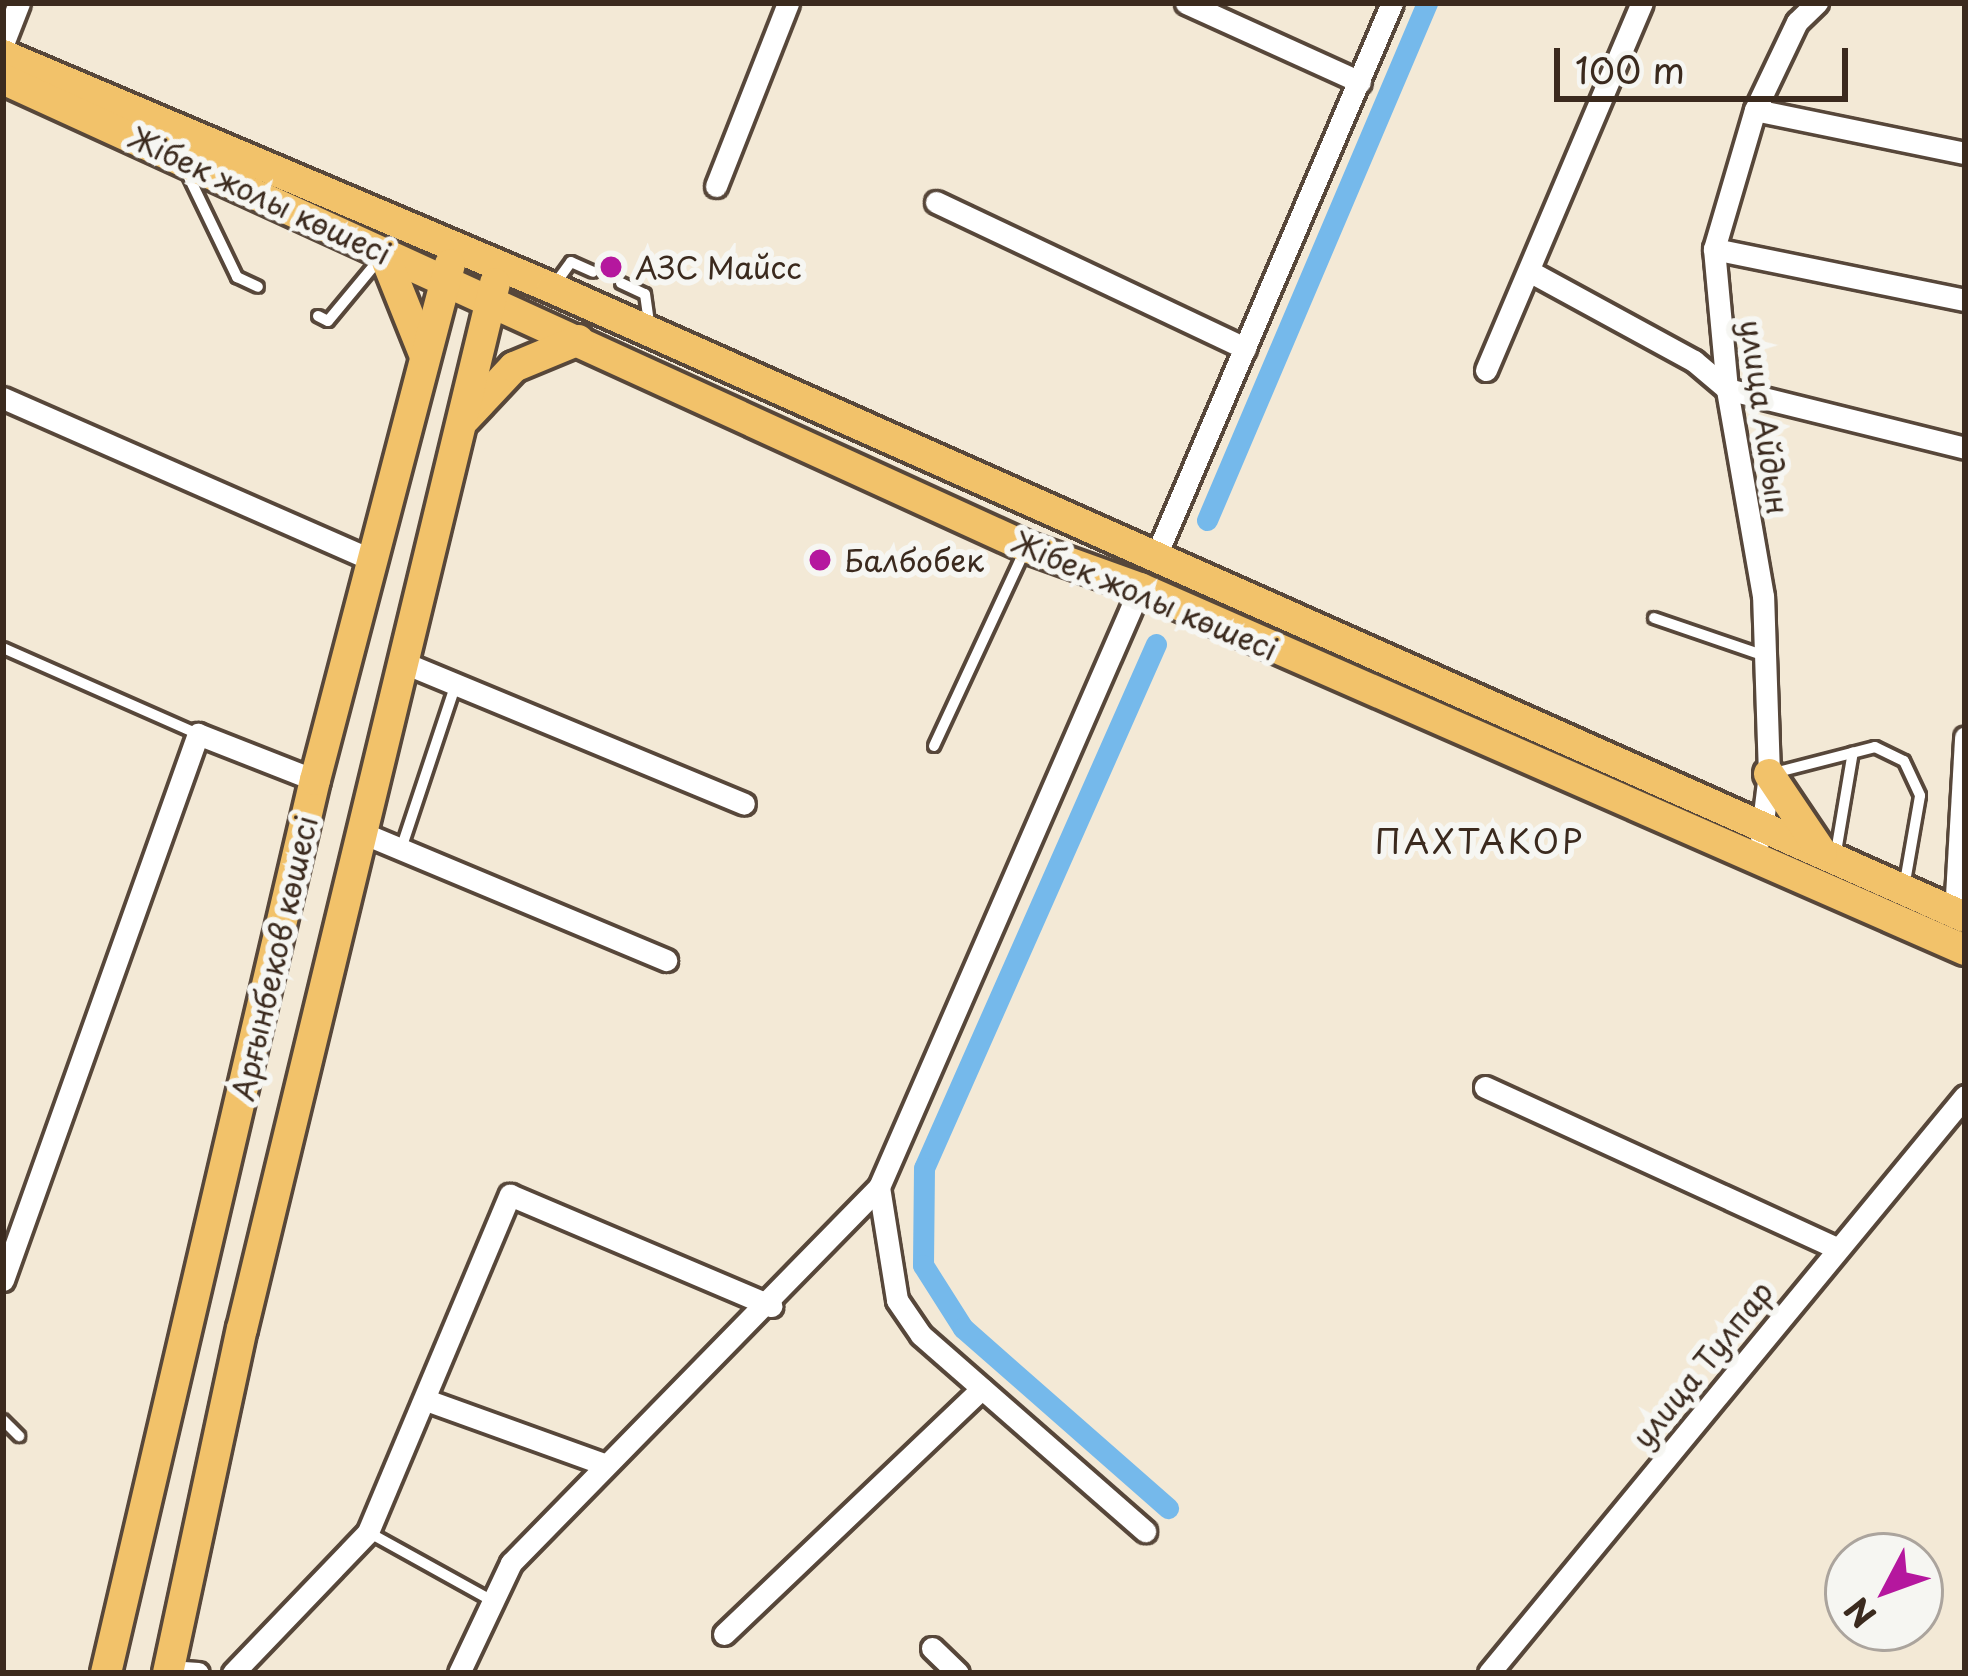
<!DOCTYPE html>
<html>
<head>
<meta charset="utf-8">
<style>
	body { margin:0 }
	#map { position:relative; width:1968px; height:1676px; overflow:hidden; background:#f3e9d6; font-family:"Playpen Sans",sans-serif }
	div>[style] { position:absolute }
	.canal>* { height:21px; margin:-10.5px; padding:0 10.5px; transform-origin:10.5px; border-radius:10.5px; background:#75b9eb }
	.roads { filter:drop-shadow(3px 0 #57473a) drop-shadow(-3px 0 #57473a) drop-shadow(0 3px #57473a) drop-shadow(0 -3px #57473a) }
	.service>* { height:10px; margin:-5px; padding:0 5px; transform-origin:5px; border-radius:5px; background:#fff }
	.minor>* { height:21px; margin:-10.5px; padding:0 10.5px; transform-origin:10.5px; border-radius:10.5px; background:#fff }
	.primary>* { height:30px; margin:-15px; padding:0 15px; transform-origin:15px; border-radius:15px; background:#f2c26a }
	.dots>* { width:33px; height:33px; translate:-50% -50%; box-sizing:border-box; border:6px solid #f6f6f2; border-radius:50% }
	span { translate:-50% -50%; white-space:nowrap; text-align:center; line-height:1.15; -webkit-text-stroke:12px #f6f6f2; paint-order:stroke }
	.street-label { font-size:30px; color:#3b2a1e }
	.poi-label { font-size:30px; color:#3b2a1e }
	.left { translate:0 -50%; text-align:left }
	.neighbourhood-label { font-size:33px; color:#3b2a1e; letter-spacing:3px }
	.frame { position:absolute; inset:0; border:6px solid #3b2a1e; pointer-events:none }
	.north { position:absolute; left:1824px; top:1532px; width:120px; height:120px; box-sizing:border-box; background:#f6f6f2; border:3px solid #aba49d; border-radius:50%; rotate:229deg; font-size:33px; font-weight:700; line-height:48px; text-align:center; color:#3b2a1e }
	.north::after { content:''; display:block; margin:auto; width:42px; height:54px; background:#b5179e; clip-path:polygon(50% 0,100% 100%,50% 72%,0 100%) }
	.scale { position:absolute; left:1554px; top:48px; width:294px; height:54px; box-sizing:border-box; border:6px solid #3b2a1e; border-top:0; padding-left:15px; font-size:36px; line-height:42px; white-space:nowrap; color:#3b2a1e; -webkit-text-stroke:9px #f6f6f2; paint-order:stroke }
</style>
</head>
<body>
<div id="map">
	<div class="canal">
		<div style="left:1207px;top:520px;width:562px;rotate:-66.95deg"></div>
		<div style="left:1156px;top:644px;width:573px;rotate:113.88deg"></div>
		<div style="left:924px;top:1168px;width:97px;rotate:90.6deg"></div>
		<div style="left:923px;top:1265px;width:75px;rotate:57.6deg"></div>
		<div style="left:963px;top:1328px;width:273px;rotate:41.3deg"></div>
	</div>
	<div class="roads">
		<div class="service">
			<div style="left:186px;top:171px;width:118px;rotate:64.3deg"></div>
			<div style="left:237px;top:277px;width:23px;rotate:25deg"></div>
			<div style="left:621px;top:283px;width:26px;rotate:25deg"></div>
			<div style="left:645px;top:294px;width:34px;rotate:82deg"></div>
			<div style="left:555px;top:284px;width:27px;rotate:-54deg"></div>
			<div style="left:571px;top:262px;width:24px;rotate:24deg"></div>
			<div style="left:318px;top:316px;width:11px;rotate:27deg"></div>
			<div style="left:328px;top:321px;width:85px;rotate:-50.3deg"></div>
			<div style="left:1654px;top:618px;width:117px;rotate:18.9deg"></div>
			<div style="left:3px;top:648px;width:213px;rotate:23.8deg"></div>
			<div style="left:934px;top:746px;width:218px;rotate:-65.1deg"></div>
			<div style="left:1774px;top:773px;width:104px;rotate:-14.4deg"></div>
			<div style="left:1875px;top:747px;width:32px;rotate:26deg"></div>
			<div style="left:1904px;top:761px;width:38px;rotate:65deg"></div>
			<div style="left:1920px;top:796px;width:93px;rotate:99.9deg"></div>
			<div style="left:401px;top:849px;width:174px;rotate:-71.6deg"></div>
			<div style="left:1836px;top:852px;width:101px;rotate:-80.4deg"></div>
			<div style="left:3px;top:1420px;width:23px;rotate:45deg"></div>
			<div style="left:368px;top:1532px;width:138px;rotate:29deg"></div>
		</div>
		<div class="minor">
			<div style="left:1186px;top:3px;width:191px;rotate:24.4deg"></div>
			<div style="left:3px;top:44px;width:44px;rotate:-68.7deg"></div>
			<div style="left:1755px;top:110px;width:214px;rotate:11.6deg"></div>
			<div style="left:716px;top:186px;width:197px;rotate:-68.5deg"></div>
			<div style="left:936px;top:202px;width:342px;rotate:25.3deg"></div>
			<div style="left:1714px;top:249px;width:256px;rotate:11.5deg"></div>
			<div style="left:1529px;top:271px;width:188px;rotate:28.6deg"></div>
			<div style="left:1694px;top:361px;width:43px;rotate:40.3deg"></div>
			<div style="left:1727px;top:389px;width:245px;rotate:13.9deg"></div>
			<div style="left:1486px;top:370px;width:399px;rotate:-67deg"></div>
			<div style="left:3px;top:398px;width:401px;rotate:23.7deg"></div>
			<div style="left:1155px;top:558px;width:603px;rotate:-66.88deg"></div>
			<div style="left:1140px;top:588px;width:653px;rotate:113.54deg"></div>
			<div style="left:879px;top:1187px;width:114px;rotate:80.9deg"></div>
			<div style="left:897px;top:1300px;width:42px;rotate:55.6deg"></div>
			<div style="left:921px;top:1335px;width:298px;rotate:41.2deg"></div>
			<div style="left:402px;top:662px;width:370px;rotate:22.5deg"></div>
			<div style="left:360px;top:832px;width:332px;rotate:22.7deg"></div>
			<div style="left:1761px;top:838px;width:64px;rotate:-82.9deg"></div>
			<div style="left:1769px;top:774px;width:178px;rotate:-91.9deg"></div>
			<div style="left:1763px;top:596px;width:210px;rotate:-99.9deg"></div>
			<div style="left:1727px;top:389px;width:141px;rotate:-95.3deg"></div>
			<div style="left:1714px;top:249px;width:145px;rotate:-73.6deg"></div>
			<div style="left:1755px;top:110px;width:98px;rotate:-64.5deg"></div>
			<div style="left:1797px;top:22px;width:28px;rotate:-44deg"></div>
			<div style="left:1955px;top:913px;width:176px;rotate:-86.7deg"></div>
			<div style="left:1485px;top:1087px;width:386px;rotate:24.6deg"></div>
			<div style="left:3px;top:1280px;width:580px;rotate:-70.35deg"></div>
			<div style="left:198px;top:734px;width:126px;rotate:21.5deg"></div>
			<div style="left:426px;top:1400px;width:189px;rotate:19.8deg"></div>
			<div style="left:724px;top:1634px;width:356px;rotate:-43.6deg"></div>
			<div style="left:932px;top:1648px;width:36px;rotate:44deg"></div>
			<div style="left:168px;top:1671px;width:30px;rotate:4deg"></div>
			<div style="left:233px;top:1673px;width:195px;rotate:-46.2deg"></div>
			<div style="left:368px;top:1532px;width:366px;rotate:-67.2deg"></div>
			<div style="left:510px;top:1195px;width:284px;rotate:23deg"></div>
			<div style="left:459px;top:1673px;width:122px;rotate:-64.7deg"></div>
			<div style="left:511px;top:1563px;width:526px;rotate:-45.62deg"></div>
			<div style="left:1489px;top:1673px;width:748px;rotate:-50.48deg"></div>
		</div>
		<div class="primary">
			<div style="left:3px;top:55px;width:596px;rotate:23deg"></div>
			<div style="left:552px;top:288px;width:1547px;rotate:24deg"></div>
			<div style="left:3px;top:79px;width:1125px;rotate:24.58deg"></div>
			<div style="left:1026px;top:547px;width:121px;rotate:19.8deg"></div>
			<div style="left:1140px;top:588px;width:901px;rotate:23.69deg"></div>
			<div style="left:384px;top:254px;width:108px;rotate:68.2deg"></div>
			<div style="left:465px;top:419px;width:71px;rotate:-46.7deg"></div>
			<div style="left:514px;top:367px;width:70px;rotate:-22.6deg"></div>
			<div style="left:1769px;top:774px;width:95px;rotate:56.1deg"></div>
			<div style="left:106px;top:1673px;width:917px;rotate:-76.83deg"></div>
			<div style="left:315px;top:780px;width:533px;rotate:-75.34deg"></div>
			<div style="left:168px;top:1673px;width:352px;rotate:-77.9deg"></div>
			<div style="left:242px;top:1329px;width:1076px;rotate:-76.4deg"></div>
		</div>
	</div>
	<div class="dots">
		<div style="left:611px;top:267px;background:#b5179e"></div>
		<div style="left:820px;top:560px;background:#b5179e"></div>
	</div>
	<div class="street-label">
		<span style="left:260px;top:195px;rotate:25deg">Жібек жолы көшесі</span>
		<span style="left:1765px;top:417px;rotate:82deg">улица Айдын</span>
		<span style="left:1145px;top:595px;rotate:23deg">Жібек жолы көшесі</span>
		<span style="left:274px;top:958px;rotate:-77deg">Арғынбеков көшесі</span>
		<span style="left:1702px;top:1364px;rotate:-51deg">улица Тулпар</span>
	</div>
	<div class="poi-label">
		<span class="left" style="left:635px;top:267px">АЗС Майсс</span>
		<span class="left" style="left:844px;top:560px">Балбобек</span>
	</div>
	<div class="neighbourhood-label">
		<span style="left:1480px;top:841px">ПАХТАКОР</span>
	</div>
	<div class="frame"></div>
	<div class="north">N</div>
	<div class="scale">100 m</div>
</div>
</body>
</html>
